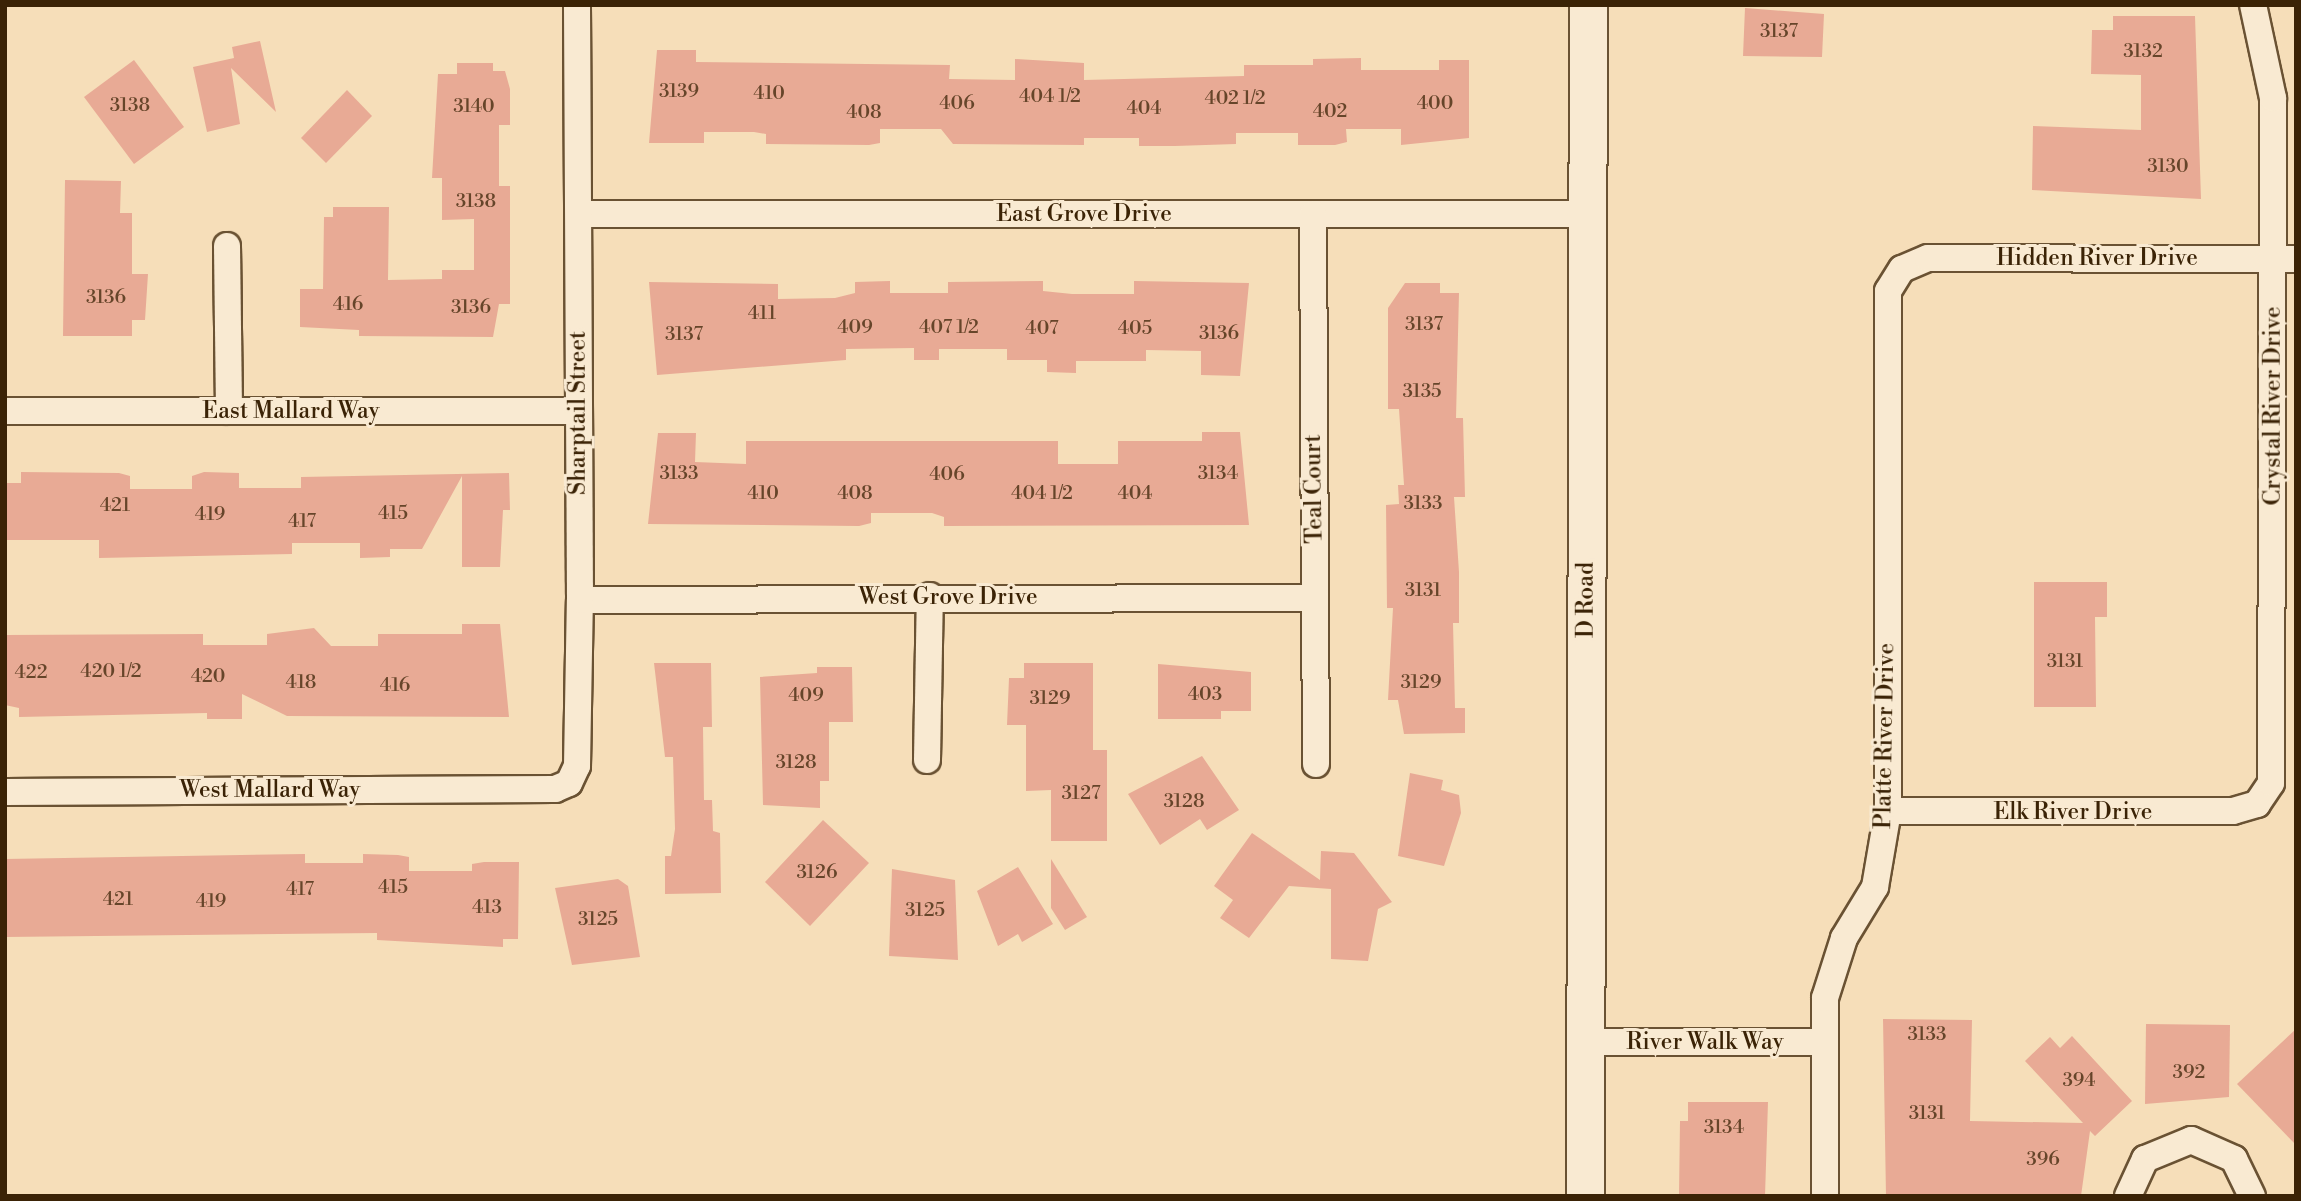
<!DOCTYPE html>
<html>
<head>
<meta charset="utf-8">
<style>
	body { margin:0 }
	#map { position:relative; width:2301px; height:1201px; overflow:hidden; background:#f6deb9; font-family:"Libre Bodoni",serif }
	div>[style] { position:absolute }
	.building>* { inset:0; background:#e8aa95 }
	.roads { filter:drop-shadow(2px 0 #6a5233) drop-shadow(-2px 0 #6a5233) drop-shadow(0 2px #6a5233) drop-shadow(0 -2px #6a5233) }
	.street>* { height:26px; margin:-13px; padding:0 13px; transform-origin:13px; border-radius:13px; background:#f9ead2 }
	.secondary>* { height:37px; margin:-18.5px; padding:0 18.5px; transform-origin:18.5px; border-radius:18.5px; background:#f9ead2 }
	span { translate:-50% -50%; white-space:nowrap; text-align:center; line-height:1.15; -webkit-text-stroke:6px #f9ead2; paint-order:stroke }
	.number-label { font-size:19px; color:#66452a }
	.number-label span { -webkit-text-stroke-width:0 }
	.street-label { font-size:23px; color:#3b2306 }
	.frame { position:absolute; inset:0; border:7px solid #3b2306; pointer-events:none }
</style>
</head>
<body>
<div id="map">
	<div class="building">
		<div style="clip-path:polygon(1745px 8px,1824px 14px,1822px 57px,1743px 56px)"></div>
		<div style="clip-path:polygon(2113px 16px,2195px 16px,2201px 199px,2032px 190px,2033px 126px,2141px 130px,2141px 75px,2091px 74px,2092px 30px,2113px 30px)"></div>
		<div style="clip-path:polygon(260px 41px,276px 112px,231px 68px,240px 124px,207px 132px,193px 67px,234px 58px,232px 47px)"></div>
		<div style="clip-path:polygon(657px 50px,696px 50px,696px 62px,950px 65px,949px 79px,1015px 80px,1015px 59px,1084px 63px,1084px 80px,1244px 76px,1244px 65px,1313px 65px,1313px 59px,1361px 58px,1361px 70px,1439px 70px,1439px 60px,1469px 60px,1469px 138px,1401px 145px,1401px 129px,1346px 129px,1347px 142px,1335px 145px,1298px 145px,1298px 133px,1236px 133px,1236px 144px,1175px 146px,1139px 146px,1139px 138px,1084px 138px,1084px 145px,953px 144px,941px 129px,880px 129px,880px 143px,869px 145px,766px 144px,766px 134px,754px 132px,704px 132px,704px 143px,649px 143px)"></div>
		<div style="clip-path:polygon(134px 60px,184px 127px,134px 164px,84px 97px)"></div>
		<div style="clip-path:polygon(457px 63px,493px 63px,493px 71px,505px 71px,510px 89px,510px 125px,499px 125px,499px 186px,510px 186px,510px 304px,499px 304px,493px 337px,359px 336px,359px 330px,300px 327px,300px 289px,323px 289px,324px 217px,333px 217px,333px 207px,389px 207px,388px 280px,442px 279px,442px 270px,474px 270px,474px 219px,442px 220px,442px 178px,432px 178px,438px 74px,457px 74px)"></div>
		<div style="clip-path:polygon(347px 90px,372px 116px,326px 163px,301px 138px)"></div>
		<div style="clip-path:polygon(65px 180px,121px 181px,120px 213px,132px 213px,132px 274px,148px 274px,145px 320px,132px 320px,132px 336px,63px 336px)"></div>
		<div style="clip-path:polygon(890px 281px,890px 293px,948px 293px,948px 282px,1043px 281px,1043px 291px,1072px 294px,1134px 294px,1134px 281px,1249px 283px,1240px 376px,1201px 375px,1201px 351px,1146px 350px,1146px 361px,1076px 361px,1076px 373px,1047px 372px,1047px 360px,1007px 360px,1007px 349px,939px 349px,939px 360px,914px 360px,914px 348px,846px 349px,846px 360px,657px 375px,649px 282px,778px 284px,778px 299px,835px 298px,855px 293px,855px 282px)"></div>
		<div style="clip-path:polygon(1405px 283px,1440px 283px,1440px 293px,1459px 293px,1456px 418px,1463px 418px,1465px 497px,1454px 497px,1459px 572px,1459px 623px,1453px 623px,1455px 708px,1465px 708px,1465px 733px,1404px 734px,1398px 700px,1388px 700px,1393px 608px,1387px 608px,1386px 505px,1399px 504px,1398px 485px,1404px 485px,1399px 409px,1388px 409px,1388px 308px)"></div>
		<div style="clip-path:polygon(1202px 432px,1240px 432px,1249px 525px,944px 526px,944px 517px,932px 513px,871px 513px,871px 523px,859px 526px,648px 524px,658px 433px,696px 433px,695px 462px,746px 464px,746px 441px,1058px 441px,1058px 464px,1118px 464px,1118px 441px,1202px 441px)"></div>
		<div style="clip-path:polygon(21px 472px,119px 473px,130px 476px,130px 489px,192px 489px,192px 476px,204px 472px,239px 473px,239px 488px,301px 488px,301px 477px,509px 473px,510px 510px,503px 510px,500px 567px,462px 567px,462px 476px,422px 549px,390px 549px,390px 557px,360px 558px,360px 543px,292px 543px,292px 554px,99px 558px,99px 540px,5px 540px,5px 483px,21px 483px)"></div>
		<div style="clip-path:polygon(2034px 582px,2107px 582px,2107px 617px,2095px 617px,2096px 707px,2034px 707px)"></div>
		<div style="clip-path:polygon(462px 624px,500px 624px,509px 717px,287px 716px,242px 694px,242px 719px,207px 719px,207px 713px,19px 717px,19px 708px,5px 705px,5px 635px,203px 634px,203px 645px,267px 645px,267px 634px,314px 628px,331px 646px,378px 646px,378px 634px,462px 634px)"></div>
		<div style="clip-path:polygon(654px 663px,711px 663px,712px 727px,703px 727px,704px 800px,712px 800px,713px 831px,720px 833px,721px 893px,665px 894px,665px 856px,671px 856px,675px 829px,673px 757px,665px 757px)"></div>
		<div style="clip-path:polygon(1024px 663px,1093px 663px,1093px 750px,1107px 750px,1107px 841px,1051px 841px,1051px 790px,1026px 791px,1026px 725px,1007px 725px,1009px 678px,1024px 678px)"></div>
		<div style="clip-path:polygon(1158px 664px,1251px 672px,1251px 711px,1221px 711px,1221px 719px,1158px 719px)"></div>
		<div style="clip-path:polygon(817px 667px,852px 667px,853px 722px,829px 722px,829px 781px,820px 781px,820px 808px,763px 805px,760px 677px,817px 673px)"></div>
		<div style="clip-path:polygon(1202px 756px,1239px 810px,1207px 830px,1200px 819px,1160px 845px,1128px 794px)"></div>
		<div style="clip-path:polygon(1410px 773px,1443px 780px,1441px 790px,1459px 795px,1461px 813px,1444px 866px,1398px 856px)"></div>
		<div style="clip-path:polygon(823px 820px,869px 863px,810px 926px,765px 882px)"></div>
		<div style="clip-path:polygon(1252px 833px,1320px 880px,1321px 851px,1354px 853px,1392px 902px,1378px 909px,1368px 961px,1331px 959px,1331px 889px,1289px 886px,1249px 938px,1220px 918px,1233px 900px,1214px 886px)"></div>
		<div style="clip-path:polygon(305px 854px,305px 863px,363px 863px,363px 854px,398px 855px,409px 857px,409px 871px,472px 871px,472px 864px,484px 862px,519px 862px,518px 939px,503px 939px,503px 947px,377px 940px,377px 933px,5px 937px,5px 859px)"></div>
		<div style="clip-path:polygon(1051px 859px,1087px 917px,1065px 930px,1051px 908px)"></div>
		<div style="clip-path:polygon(1018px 867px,1053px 924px,1022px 942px,1018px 934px,998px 946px,977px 891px)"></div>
		<div style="clip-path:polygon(892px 869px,955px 880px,958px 960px,889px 956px)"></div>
		<div style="clip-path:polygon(618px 879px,628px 886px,640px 957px,572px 965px,555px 888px)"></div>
		<div style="clip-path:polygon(1883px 1019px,1972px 1020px,1970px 1121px,2083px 1123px,2025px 1061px,2050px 1037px,2060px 1048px,2072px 1036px,2132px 1101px,2095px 1136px,2090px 1131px,2081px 1196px,1886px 1196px)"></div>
		<div style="clip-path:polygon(2146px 1024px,2230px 1025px,2229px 1097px,2145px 1104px)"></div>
		<div style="clip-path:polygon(2296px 1029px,2296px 1145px,2237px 1084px)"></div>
		<div style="clip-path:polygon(1688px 1102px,1768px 1102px,1765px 1196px,1679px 1196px,1680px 1121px,1688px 1121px)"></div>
	</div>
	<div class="roads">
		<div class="street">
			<div style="left:580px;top:214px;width:1007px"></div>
			<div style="left:1313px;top:214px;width:550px;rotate:89.69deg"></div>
			<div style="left:227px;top:246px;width:165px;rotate:89.3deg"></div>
			<div style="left:5px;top:411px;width:572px"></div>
			<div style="left:580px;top:600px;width:735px;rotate:-0.16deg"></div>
			<div style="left:927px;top:760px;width:164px;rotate:-89deg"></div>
			<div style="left:5px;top:792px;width:550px;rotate:-0.31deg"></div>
			<div style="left:555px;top:789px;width:15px;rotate:-23deg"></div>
			<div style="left:569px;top:783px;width:19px;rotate:-65deg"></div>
			<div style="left:577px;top:766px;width:166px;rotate:-89deg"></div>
			<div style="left:580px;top:600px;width:595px;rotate:-90.29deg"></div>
			<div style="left:1888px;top:811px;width:345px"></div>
			<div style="left:2233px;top:811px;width:25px;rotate:-16deg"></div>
			<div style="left:2257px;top:804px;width:25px;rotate:-56deg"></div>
			<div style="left:2271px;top:783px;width:685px;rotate:-89.83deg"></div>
			<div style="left:2273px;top:98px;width:95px;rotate:-102.1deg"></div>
			<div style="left:1585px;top:1042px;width:240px"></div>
			<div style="left:1825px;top:1196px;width:198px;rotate:-90deg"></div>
			<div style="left:1825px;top:998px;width:63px;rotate:-72.4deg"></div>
			<div style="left:1844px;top:938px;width:60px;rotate:-58.7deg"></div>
			<div style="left:1875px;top:887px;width:77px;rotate:-80.3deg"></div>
			<div style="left:1888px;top:811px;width:520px;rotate:-90deg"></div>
			<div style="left:1888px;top:291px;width:26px;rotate:-58deg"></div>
			<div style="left:1902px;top:269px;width:28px;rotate:-23deg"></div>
			<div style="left:1928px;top:258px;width:368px;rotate:0.2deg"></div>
			<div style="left:2128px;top:1196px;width:41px;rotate:-65.3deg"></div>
			<div style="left:2145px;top:1159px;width:50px;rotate:-22.4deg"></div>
			<div style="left:2191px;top:1140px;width:47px;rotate:23.8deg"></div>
			<div style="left:2234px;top:1159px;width:41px;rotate:64.1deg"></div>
		</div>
		<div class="secondary">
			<div style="left:1585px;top:1196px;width:1191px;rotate:-89.86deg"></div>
		</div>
	</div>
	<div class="number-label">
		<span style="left:1779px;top:32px">3137</span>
		<span style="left:2143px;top:52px">3132</span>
		<span style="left:679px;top:92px">3139</span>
		<span style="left:769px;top:94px">410</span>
		<span style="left:1050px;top:97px">404 1/2</span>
		<span style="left:1235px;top:99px">402 1/2</span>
		<span style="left:957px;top:104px">406</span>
		<span style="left:1435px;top:104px">400</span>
		<span style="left:130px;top:106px">3138</span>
		<span style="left:474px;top:107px">3140</span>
		<span style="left:1144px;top:109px">404</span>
		<span style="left:1330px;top:112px">402</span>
		<span style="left:864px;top:113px">408</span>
		<span style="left:2168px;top:167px">3130</span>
		<span style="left:476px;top:202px">3138</span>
		<span style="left:106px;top:298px">3136</span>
		<span style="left:348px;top:305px">416</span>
		<span style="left:471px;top:308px">3136</span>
		<span style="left:762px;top:314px">411</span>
		<span style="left:1424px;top:325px">3137</span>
		<span style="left:855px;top:328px">409</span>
		<span style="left:949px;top:328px">407 1/2</span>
		<span style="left:1042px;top:329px">407</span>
		<span style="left:1135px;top:329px">405</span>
		<span style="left:1219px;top:334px">3136</span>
		<span style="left:684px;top:335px">3137</span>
		<span style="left:1422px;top:392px">3135</span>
		<span style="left:679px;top:474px">3133</span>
		<span style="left:1218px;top:474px">3134</span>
		<span style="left:947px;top:475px">406</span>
		<span style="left:763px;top:494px">410</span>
		<span style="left:855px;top:494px">408</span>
		<span style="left:1042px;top:494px">404 1/2</span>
		<span style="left:1135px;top:494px">404</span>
		<span style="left:1423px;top:504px">3133</span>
		<span style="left:115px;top:506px">421</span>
		<span style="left:393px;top:514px">415</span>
		<span style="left:210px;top:515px">419</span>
		<span style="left:302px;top:522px">417</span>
		<span style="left:1423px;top:591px">3131</span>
		<span style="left:2065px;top:662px">3131</span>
		<span style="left:111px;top:672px">420 1/2</span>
		<span style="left:31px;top:673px">422</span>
		<span style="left:208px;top:677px">420</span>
		<span style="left:301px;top:683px">418</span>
		<span style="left:1421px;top:683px">3129</span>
		<span style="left:395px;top:686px">416</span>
		<span style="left:1205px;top:695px">403</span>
		<span style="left:806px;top:696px">409</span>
		<span style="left:1050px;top:699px">3129</span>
		<span style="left:796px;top:763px">3128</span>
		<span style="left:1081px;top:794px">3127</span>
		<span style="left:1184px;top:802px">3128</span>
		<span style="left:817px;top:873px">3126</span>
		<span style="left:393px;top:888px">415</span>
		<span style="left:300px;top:890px">417</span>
		<span style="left:118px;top:900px">421</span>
		<span style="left:211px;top:902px">419</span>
		<span style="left:487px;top:908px">413</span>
		<span style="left:925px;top:911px">3125</span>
		<span style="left:598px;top:920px">3125</span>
		<span style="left:1927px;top:1035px">3133</span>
		<span style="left:2189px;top:1073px">392</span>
		<span style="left:2079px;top:1081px">394</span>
		<span style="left:1927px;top:1114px">3131</span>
		<span style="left:1724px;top:1128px">3134</span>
		<span style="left:2043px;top:1160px">396</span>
	</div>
	<div class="street-label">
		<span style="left:1084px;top:214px">East Grove Drive</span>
		<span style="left:2097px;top:258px">Hidden River Drive</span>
		<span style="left:2273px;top:406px;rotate:-90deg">Crystal River Drive</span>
		<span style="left:291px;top:411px">East Mallard Way</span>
		<span style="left:578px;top:413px;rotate:-90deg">Sharptail Street</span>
		<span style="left:1314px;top:489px;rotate:-91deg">Teal Court</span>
		<span style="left:948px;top:597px">West Grove Drive</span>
		<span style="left:1586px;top:600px;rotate:-90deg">D Road</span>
		<span style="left:1885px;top:736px;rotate:-89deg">Platte River Drive</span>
		<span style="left:270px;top:790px">West Mallard Way</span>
		<span style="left:2073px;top:812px">Elk River Drive</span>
		<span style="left:1705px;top:1042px">River Walk Way</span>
	</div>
	<div class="frame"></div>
</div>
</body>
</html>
